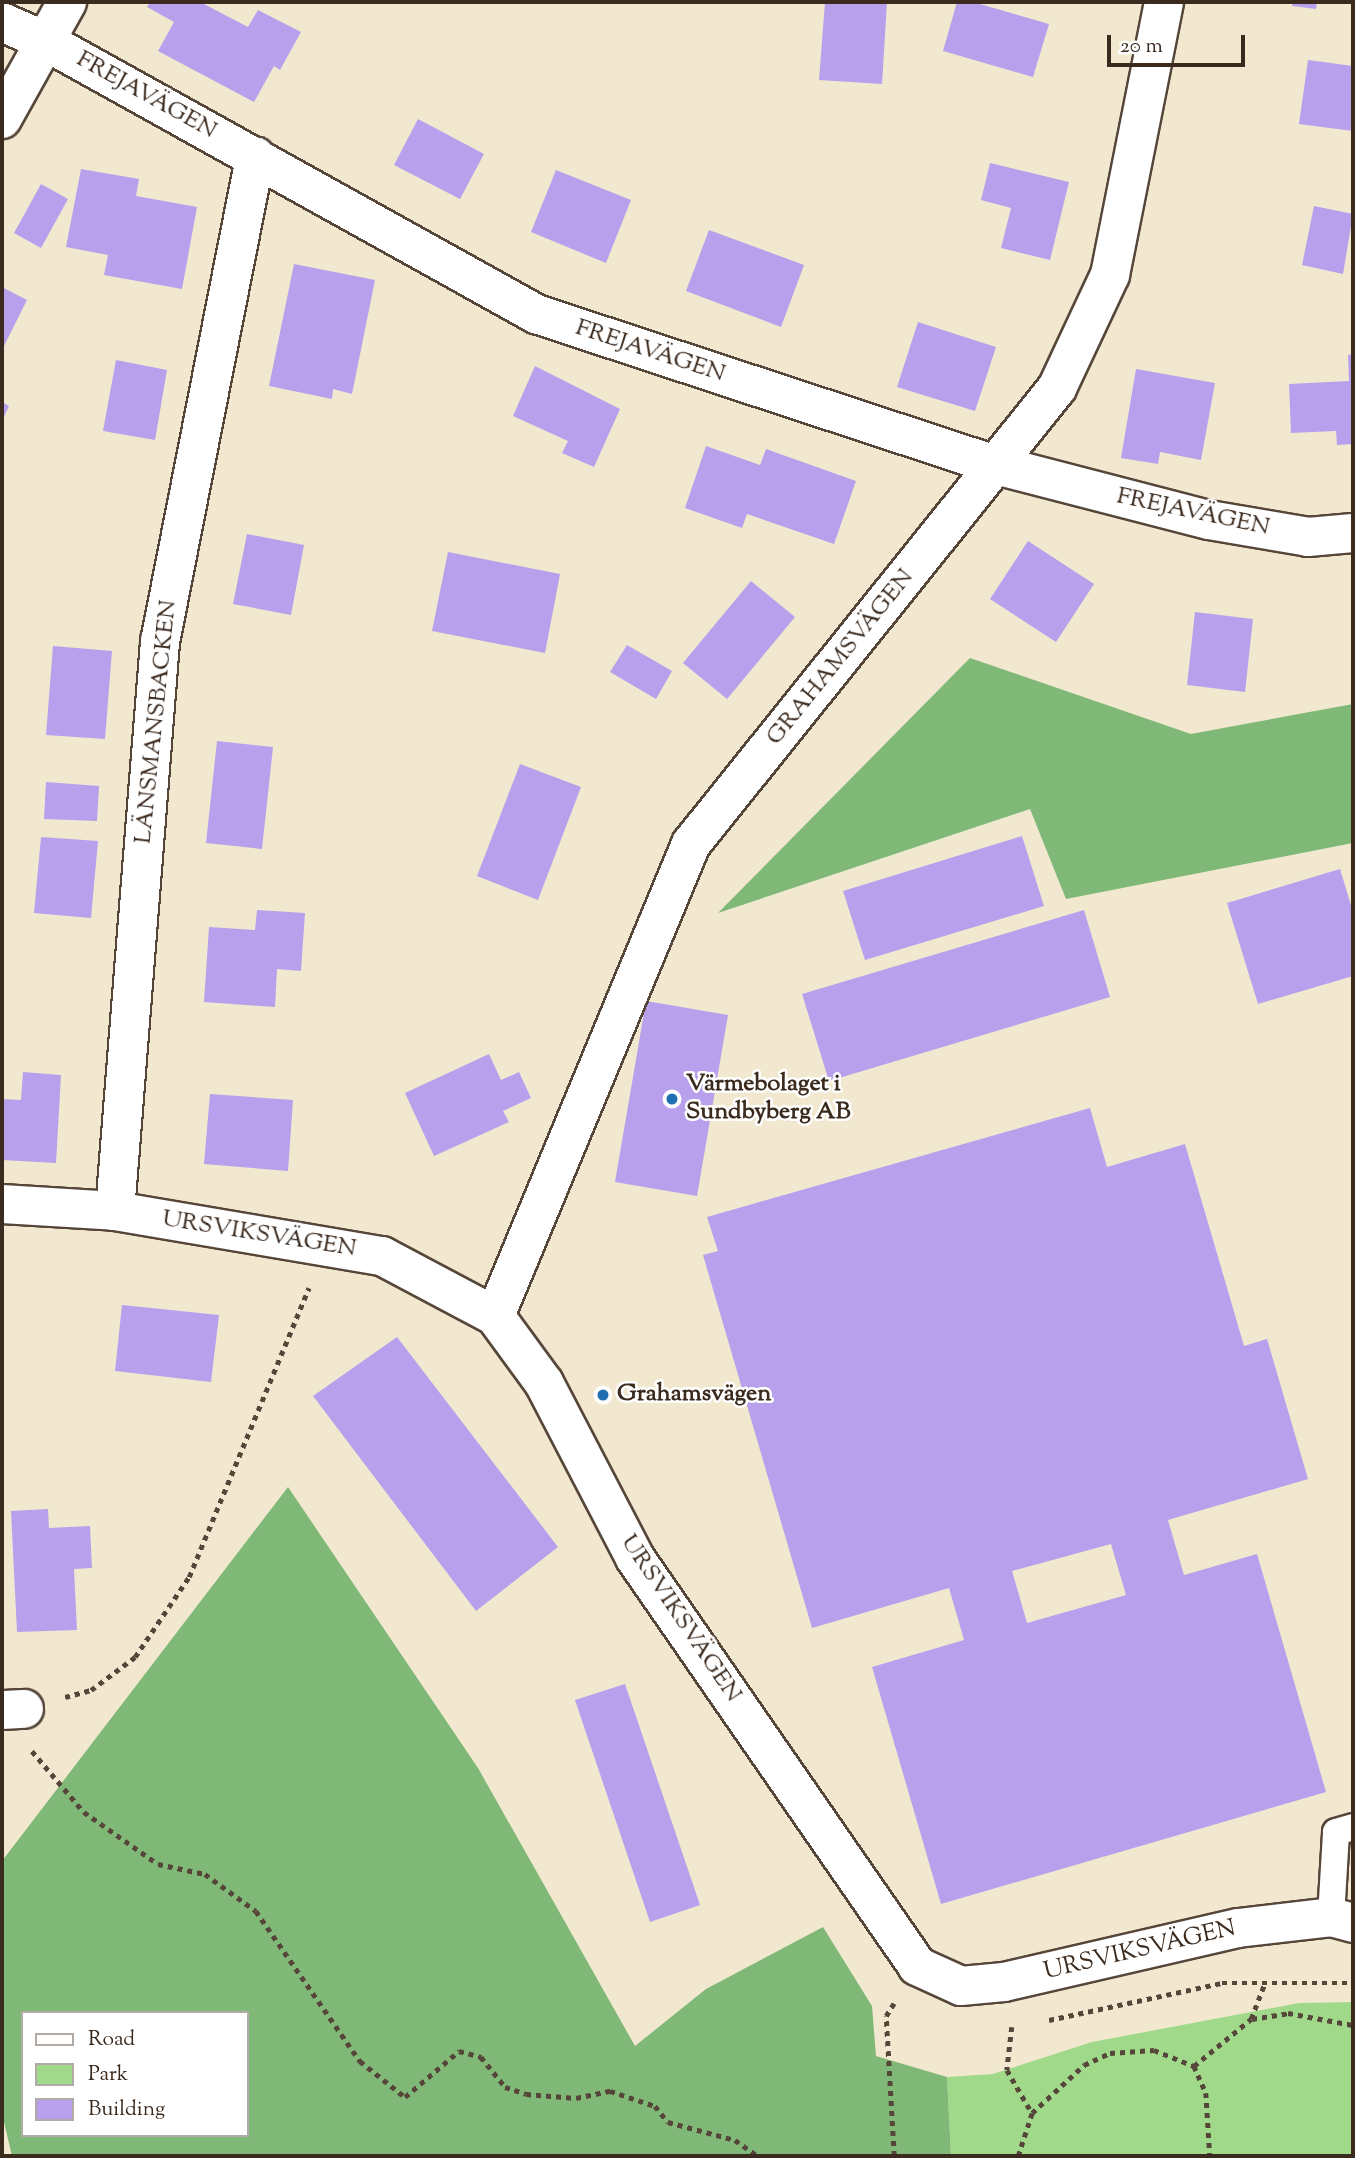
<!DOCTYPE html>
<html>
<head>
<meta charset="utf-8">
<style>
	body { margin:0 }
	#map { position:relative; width:1355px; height:2158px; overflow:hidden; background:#f2e8d0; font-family:"Sorts Mill Goudy",serif }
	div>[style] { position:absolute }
	.green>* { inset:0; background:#a1d98b }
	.forest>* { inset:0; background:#80b977 }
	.building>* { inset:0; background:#b8a0ec }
	.path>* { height:4.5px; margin-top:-2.25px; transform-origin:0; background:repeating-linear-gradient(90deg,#564639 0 5px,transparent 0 10px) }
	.roads { filter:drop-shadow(2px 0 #564639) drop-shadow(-2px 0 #564639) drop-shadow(0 2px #564639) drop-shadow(0 -2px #564639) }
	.service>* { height:26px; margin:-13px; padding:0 13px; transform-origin:13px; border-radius:13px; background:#fff }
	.minor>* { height:38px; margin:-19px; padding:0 19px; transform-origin:19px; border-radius:19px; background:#fff }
	.dots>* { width:19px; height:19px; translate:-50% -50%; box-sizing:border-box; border:4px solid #fff; border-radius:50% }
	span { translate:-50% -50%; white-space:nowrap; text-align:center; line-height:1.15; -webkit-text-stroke:5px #fff; paint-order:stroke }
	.street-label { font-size:24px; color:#3b2a1e }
	.poi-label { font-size:24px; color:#3b2a1e; font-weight:700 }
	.left { translate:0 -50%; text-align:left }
	.frame { position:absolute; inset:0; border:4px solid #3b2a1e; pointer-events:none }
	.legend { position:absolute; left:21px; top:2011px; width:228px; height:126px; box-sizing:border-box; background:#fff; border:2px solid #b1aaa5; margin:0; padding:9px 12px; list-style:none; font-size:21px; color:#3b2a1e }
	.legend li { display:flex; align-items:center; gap:14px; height:35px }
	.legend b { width:35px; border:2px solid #b1aaa5 }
	.scale { position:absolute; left:1107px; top:35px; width:138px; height:32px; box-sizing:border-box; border:4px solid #3b2a1e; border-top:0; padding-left:9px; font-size:21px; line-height:24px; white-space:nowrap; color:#3b2a1e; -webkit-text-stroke:5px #fff; paint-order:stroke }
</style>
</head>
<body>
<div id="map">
	<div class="green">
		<div style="clip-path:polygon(1353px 2002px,1353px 2156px,951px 2156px,947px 2077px,993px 2074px,1092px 2042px,1299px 2003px)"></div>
	</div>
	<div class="forest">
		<div style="clip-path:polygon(970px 658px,1191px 734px,1353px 704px,1353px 843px,1066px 899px,1030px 809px,718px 913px)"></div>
		<div style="clip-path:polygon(evenodd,288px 1487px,478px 1768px,635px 2046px,706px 1989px,823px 1927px,872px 2006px,876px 2056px,947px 2077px,951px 2156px,12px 2156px,2px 2114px,2px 1861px,288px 1487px,23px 2013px,247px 2013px,247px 2135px,23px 2135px,23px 2013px)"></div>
	</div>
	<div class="building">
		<div style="clip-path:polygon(150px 2px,200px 2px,248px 27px,258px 10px,301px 32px,280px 70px,274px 66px,254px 102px,158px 51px,174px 22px,147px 7px)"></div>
		<div style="clip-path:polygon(825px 2px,887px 2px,882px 84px,819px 80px)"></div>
		<div style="clip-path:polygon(957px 2px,973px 2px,1049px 24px,1033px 77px,943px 51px)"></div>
		<div style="clip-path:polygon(1293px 2px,1317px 2px,1316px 9px,1292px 6px)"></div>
		<div style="clip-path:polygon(1308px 60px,1353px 66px,1353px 131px,1299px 124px)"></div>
		<div style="clip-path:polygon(418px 119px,484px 154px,460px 199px,394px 165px)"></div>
		<div style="clip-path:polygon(990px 163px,1069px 182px,1050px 260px,1001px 248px,1011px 208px,981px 200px)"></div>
		<div style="clip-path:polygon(81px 169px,139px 179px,136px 196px,197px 207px,182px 289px,104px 275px,108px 255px,66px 247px)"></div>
		<div style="clip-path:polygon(556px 170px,631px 200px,606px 263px,531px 232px)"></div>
		<div style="clip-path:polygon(41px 184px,68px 199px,41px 248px,14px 233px)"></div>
		<div style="clip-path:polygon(1314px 206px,1353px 214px,1343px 274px,1302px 265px)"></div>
		<div style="clip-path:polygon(709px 230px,804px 265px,781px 327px,686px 291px)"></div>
		<div style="clip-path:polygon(294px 264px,375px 280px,352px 394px,333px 389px,332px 399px,269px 386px)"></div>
		<div style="clip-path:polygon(2px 287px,27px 300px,2px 350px)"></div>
		<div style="clip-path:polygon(918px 322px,996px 347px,975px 411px,897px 387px)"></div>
		<div style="clip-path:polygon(1353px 354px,1353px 444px,1337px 445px,1336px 431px,1291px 433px,1289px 384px,1349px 381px,1348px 355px)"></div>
		<div style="clip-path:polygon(116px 360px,167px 370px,155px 440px,103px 431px)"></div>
		<div style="clip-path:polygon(535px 366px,620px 409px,594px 467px,562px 453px,568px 441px,513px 416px)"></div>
		<div style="clip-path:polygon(1136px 369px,1215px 383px,1201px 460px,1160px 452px,1158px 464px,1121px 458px)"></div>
		<div style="clip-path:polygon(2px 402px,9px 406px,2px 421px)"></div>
		<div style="clip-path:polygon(706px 446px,760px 465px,766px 449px,856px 481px,834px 544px,747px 514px,742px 528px,685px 508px)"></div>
		<div style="clip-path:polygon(247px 534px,304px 545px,291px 615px,233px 604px)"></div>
		<div style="clip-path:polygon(1028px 541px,1094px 584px,1056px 642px,990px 599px)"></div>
		<div style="clip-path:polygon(448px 552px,560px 574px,545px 653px,432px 631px)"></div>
		<div style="clip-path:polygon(751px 581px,795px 617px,727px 699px,683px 663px)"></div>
		<div style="clip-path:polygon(1195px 612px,1253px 619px,1245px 692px,1187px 685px)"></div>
		<div style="clip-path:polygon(627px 645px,672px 671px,656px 699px,610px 672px)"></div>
		<div style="clip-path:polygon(53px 646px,112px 651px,105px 739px,46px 735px)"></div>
		<div style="clip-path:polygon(217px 741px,273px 747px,262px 849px,206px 843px)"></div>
		<div style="clip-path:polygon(520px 764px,581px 787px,538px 900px,477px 876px)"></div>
		<div style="clip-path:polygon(46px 782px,99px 786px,97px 821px,44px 819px)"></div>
		<div style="clip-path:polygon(1022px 836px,1044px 906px,865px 960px,843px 891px)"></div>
		<div style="clip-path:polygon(41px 837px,98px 841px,91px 918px,34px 913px)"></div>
		<div style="clip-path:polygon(1340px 869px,1353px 912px,1353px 976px,1258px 1004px,1227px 903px)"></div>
		<div style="clip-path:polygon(257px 910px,305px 913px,301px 971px,277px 969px,275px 1007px,204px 1002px,209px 927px,255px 930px)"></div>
		<div style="clip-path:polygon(1084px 910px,1110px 997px,829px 1081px,802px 994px)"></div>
		<div style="clip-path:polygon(646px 1001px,728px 1015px,697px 1196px,615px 1182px)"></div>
		<div style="clip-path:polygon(489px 1054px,501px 1080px,519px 1072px,531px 1098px,503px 1111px,509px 1122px,434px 1156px,405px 1093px)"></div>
		<div style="clip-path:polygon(23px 1072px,61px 1075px,56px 1163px,2px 1160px,2px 1099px,21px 1100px)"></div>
		<div style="clip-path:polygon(210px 1094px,293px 1100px,288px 1171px,204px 1164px)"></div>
		<div style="clip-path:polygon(evenodd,1090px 1108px,1107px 1167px,1185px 1144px,1244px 1346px,1267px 1339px,1308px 1479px,1168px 1520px,1184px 1575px,1257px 1554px,1326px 1792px,941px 1904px,872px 1667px,964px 1640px,949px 1588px,812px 1628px,703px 1255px,718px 1251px,707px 1217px,1090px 1108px,1111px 1544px,1126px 1595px,1027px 1623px,1012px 1571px,1111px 1544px)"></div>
		<div style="clip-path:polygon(122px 1305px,219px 1315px,211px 1382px,115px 1371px)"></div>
		<div style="clip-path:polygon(397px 1337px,558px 1547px,476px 1611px,313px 1396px)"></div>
		<div style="clip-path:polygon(48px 1509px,49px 1528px,90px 1526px,92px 1568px,74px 1569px,77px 1630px,17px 1632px,11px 1511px)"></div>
		<div style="clip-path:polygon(625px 1684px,700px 1905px,650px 1922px,575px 1700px)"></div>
	</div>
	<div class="path">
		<div style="left:65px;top:1697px;width:27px;rotate:-15deg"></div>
		<div style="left:91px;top:1690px;width:55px;rotate:-36.9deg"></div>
		<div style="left:135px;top:1657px;width:97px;rotate:-56deg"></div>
		<div style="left:189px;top:1577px;width:313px;rotate:-67.5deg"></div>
		<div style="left:32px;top:1751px;width:80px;rotate:49.6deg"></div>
		<div style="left:84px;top:1812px;width:90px;rotate:35.1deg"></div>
		<div style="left:158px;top:1864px;width:48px;rotate:12deg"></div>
		<div style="left:205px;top:1874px;width:63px;rotate:36deg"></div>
		<div style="left:256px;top:1911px;width:183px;rotate:55.3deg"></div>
		<div style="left:360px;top:2061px;width:58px;rotate:38.7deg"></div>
		<div style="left:405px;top:2097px;width:71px;rotate:-40.4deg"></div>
		<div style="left:459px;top:2051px;width:23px;rotate:15deg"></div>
		<div style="left:481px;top:2057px;width:38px;rotate:51deg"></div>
		<div style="left:505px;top:2087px;width:22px;rotate:18deg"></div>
		<div style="left:526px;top:2094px;width:50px;rotate:4.6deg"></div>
		<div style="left:576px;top:2098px;width:35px;rotate:-12deg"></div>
		<div style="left:610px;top:2091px;width:47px;rotate:18.4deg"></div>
		<div style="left:655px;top:2106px;width:21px;rotate:51deg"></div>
		<div style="left:668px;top:2122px;width:69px;rotate:15deg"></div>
		<div style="left:735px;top:2140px;width:28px;rotate:35deg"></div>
		<div style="left:1252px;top:2019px;width:36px;rotate:-9deg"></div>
		<div style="left:1288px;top:2013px;width:66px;rotate:10.5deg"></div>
		<div style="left:1049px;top:2020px;width:177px;rotate:-12.1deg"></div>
		<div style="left:1222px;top:1983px;width:131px"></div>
		<div style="left:1012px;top:2027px;width:43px;rotate:96.6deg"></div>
		<div style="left:1007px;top:2070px;width:50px;rotate:59.8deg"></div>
		<div style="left:1194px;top:2066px;width:74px;rotate:-39.5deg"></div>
		<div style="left:1251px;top:2019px;width:39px;rotate:-69deg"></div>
		<div style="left:894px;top:2156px;width:140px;rotate:-93.3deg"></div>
		<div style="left:886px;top:2016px;width:15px;rotate:-58deg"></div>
		<div style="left:1018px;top:2156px;width:45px;rotate:-72deg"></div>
		<div style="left:1032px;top:2113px;width:71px;rotate:-42.7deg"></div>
		<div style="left:1084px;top:2065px;width:29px;rotate:-25deg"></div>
		<div style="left:1110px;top:2053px;width:44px;rotate:-3.9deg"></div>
		<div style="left:1154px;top:2050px;width:43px;rotate:21.8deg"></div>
		<div style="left:1194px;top:2066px;width:30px;rotate:66deg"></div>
		<div style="left:1206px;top:2093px;width:63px;rotate:86.4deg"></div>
	</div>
	<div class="roads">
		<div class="service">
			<div style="left:1331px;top:1917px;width:85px;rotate:-86.6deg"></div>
			<div style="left:1336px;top:1832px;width:18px;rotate:-16deg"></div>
		</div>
		<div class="minor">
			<div style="left:2px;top:22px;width:47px;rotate:23.8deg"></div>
			<div style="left:45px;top:41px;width:562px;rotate:29.07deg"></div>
			<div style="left:536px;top:314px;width:484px;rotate:18.2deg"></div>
			<div style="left:996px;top:465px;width:220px;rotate:14.5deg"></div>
			<div style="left:1209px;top:520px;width:100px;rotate:9.7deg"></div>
			<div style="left:1308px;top:537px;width:45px;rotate:-5.1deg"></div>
			<div style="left:2px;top:119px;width:134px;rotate:-60.9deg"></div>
			<div style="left:2px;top:1204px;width:113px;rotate:3.5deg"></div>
			<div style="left:115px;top:1211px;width:271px;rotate:9.6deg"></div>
			<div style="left:382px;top:1256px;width:128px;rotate:28deg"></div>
			<div style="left:495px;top:1316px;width:83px;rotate:53.8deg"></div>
			<div style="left:544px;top:1383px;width:197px;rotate:62.5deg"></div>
			<div style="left:635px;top:1558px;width:496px;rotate:55.3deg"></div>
			<div style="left:917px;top:1966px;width:48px;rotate:24.4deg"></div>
			<div style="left:961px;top:1986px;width:43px;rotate:-5.3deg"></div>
			<div style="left:1004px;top:1982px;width:240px;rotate:-13deg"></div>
			<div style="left:1238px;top:1928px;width:94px;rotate:-6.7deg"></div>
			<div style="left:1331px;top:1917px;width:23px;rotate:15deg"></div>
			<div style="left:115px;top:1211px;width:571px;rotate:-85.48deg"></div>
			<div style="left:160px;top:642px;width:495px;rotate:-78.9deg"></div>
			<div style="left:495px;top:1316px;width:511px;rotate:-67.45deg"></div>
			<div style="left:691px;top:844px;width:585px;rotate:-51.25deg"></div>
			<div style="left:1057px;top:388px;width:125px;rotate:-64.9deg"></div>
			<div style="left:1110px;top:275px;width:278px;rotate:-78.8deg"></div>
			<div style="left:2px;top:1710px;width:22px;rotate:-3deg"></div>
		</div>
	</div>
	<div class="dots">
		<div style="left:672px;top:1099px;background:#1f6fb2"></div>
		<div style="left:603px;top:1395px;background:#1f6fb2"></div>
	</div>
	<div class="street-label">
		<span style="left:146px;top:96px;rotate:29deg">FREJAVÄGEN</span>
		<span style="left:650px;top:352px;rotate:18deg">FREJAVÄGEN</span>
		<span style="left:1193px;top:513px;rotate:12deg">FREJAVÄGEN</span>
		<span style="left:841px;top:658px;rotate:-51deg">GRAHAMSVÄGEN</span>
		<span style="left:157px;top:722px;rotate:-84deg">LÄNSMANSBACKEN</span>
		<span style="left:259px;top:1235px;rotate:9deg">URSVIKSVÄGEN</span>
		<span style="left:680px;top:1619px;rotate:56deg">URSVIKSVÄGEN</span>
		<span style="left:1140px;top:1951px;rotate:-13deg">URSVIKSVÄGEN</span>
	</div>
	<div class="poi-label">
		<span class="left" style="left:686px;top:1099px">Värmebolaget i<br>Sundbyberg AB</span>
		<span class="left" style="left:617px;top:1395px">Grahamsvägen</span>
	</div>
	<div class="frame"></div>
	<ul class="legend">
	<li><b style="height:9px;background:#fff"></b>Road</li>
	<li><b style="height:19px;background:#a1d98b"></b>Park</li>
	<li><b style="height:19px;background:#b8a0ec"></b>Building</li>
	</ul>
	<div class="scale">20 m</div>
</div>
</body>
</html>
